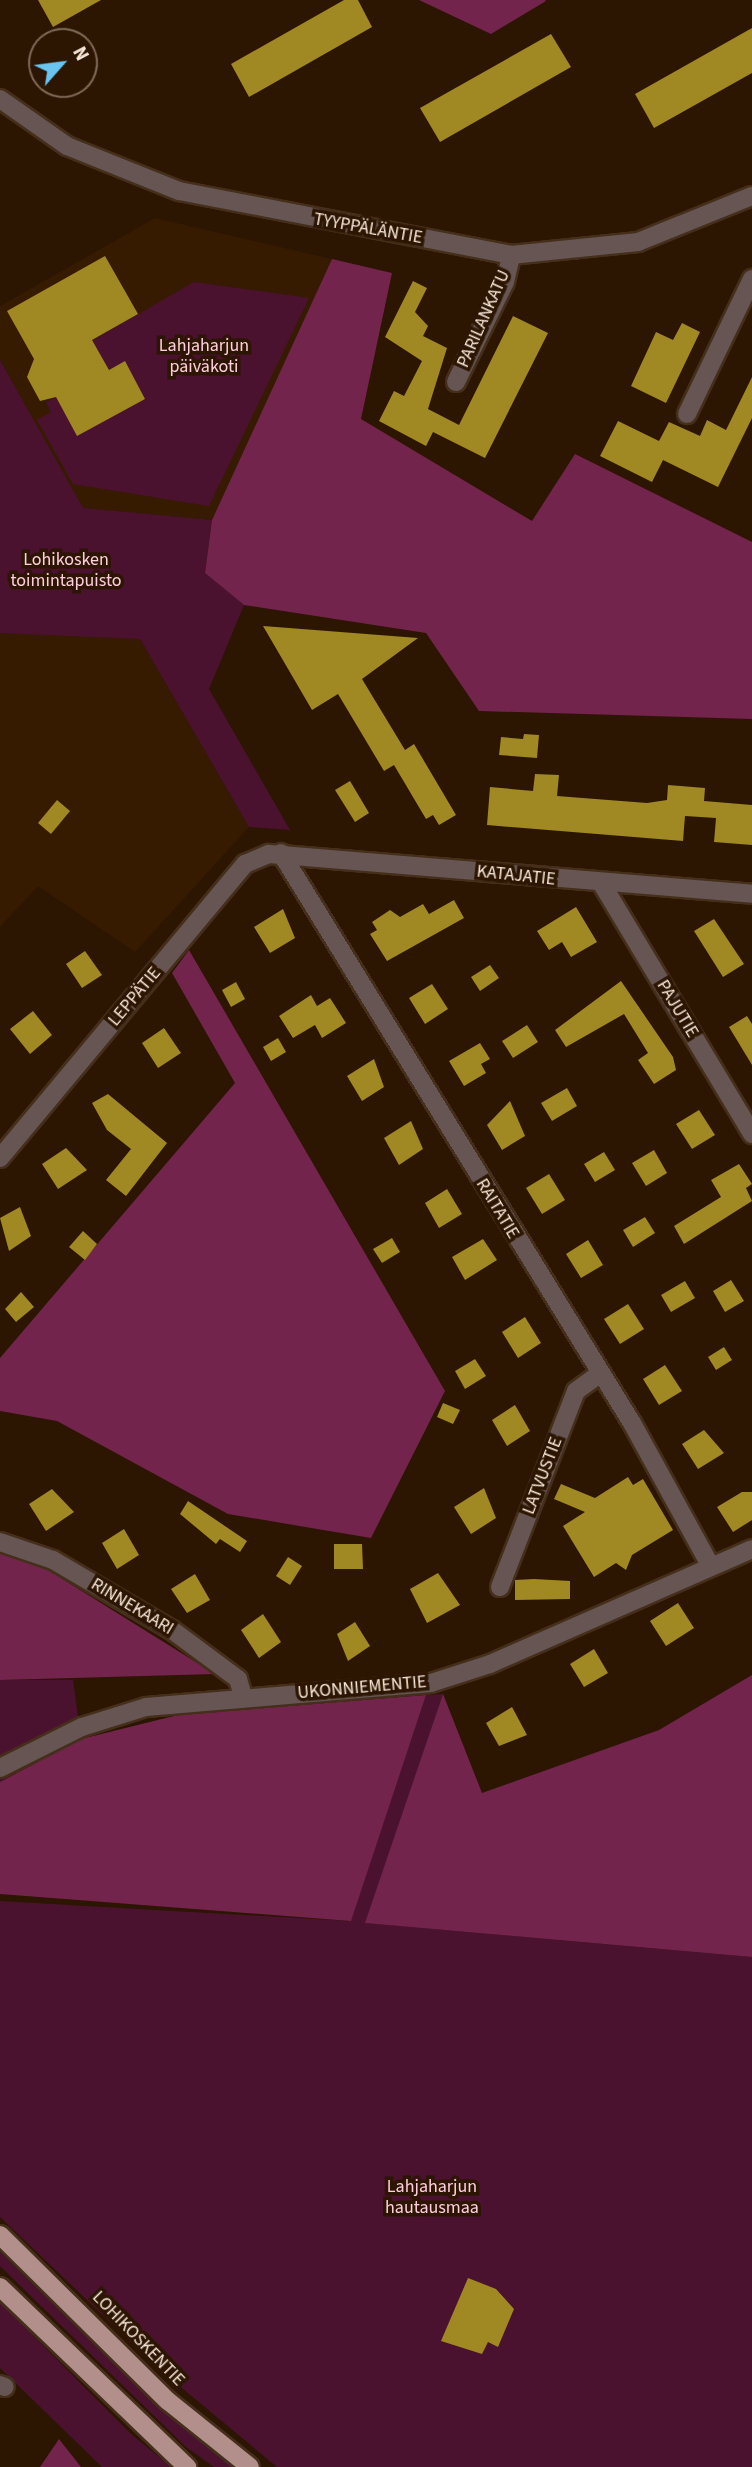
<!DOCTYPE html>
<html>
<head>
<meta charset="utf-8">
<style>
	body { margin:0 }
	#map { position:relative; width:752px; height:2467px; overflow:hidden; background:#2c1501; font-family:"Source Sans 3",sans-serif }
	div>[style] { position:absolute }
	.built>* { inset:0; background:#371b00 }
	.green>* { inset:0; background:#4a122f }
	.forest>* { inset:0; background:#73244c }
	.building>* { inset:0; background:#a08823 }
	.roads { filter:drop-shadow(2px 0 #452f1b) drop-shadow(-2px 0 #452f1b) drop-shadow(0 2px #452f1b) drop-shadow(0 -2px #452f1b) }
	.minor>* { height:18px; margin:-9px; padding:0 9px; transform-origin:9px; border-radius:9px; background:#665553 }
	.tertiary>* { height:18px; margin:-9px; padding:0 9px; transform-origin:9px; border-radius:9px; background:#665553 }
	.primary>* { height:18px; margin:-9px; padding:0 9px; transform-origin:9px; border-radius:9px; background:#b28f8b }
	span { translate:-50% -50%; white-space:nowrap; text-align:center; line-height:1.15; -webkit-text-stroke:7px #2c1501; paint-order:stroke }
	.street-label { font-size:18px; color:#faeadd }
	.park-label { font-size:18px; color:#ffcee1 }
	.north { position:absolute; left:28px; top:28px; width:70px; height:70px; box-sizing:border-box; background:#2c1501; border:2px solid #7e6a59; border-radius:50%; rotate:62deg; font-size:19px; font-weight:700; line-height:28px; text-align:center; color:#faeadd }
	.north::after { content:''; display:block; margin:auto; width:24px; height:32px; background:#69c4f0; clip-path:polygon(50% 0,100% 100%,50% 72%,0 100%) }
</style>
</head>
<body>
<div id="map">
	<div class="built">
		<div style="clip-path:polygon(155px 218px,332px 259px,212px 520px,83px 509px,0 360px,0 306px)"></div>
		<div style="clip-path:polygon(0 631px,140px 639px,249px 827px,135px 952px,38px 886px,0 927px)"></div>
	</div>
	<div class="green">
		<div style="clip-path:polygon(194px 282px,309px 298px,209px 506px,73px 484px,37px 420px,51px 412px,46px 402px,56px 397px,77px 435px,145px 399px,125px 362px,109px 370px,92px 341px)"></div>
		<div style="clip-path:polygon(0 360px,83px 508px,212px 520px,205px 573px,244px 605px,209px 689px,290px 830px,249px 827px,140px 639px,0 633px)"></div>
		<div style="clip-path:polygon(0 1680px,73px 1680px,81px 1739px,0 1782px)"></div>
		<div style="clip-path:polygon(443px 1694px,366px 1923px,752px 1957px,752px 2467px,277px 2467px,159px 2369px,0 2217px,0 1901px,350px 1921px,426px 1695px)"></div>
		<div style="clip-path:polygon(0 2252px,117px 2367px,232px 2467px,214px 2467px,186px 2447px,0 2266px)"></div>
		<div style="clip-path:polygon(0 2302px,130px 2433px,171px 2467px,102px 2467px,0 2368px)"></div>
	</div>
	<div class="forest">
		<div style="clip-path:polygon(419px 0,545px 0,546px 1px,491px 34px)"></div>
		<div style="clip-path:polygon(332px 259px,392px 273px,361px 419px,532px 521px,575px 454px,752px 542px,752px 719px,479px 711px,426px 633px,244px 605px,205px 573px,212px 520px)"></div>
		<div style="clip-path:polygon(189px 950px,445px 1391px,371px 1538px,228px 1514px,57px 1421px,0 1411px,0 1358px,235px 1083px,172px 973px)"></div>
		<div style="clip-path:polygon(0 1551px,48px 1570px,215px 1674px,0 1680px)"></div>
		<div style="clip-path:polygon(752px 1675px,752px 1957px,365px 1923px,443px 1694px,482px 1793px,659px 1730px)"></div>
		<div style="clip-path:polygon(426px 1695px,351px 1921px,0 1894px,0 1782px,81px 1739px,178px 1715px)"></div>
		<div style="clip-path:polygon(59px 2439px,81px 2467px,40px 2467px)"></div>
	</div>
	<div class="building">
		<div style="clip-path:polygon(38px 0,101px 0,53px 27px)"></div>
		<div style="clip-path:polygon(344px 0,358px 0,372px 27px,249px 97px,231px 64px)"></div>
		<div style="clip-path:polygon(752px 28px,752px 73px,654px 128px,635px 94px)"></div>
		<div style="clip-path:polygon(551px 34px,571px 67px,440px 142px,420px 108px)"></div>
		<div style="clip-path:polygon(105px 256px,138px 314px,92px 340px,109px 370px,125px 361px,145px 399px,77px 436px,56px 397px,40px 401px,27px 377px,34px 359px,7px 311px)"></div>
		<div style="clip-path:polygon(413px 281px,427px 288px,415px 312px,428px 326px,423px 336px,447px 348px,428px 409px,459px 425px,513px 316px,548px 333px,485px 458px,433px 432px,426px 446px,379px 421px,394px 391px,404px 396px,422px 361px,385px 337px)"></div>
		<div style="clip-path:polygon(682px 323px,700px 332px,666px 403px,631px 386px,656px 332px,673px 340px)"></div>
		<div style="clip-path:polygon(752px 377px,752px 418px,718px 487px,663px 460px,652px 482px,600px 456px,618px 421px,659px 441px,669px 422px,700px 436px,707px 420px,726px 430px)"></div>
		<div style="clip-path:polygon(263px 626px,418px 638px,362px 679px,405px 750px,414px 744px,456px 815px,439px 825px,433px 815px,426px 819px,394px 765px,384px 771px,338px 694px,312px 710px)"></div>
		<div style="clip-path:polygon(524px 734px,539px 735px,537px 758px,499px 755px,501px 737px,523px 739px)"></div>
		<div style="clip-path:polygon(535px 774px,559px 775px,557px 796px,647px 803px,667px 800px,668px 785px,705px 788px,704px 801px,752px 805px,752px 845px,714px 842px,716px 818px,685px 816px,683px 841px,487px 825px,490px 787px,533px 791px)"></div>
		<div style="clip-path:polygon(350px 781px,369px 813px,355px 822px,335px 790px)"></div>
		<div style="clip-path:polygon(57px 800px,70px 811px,51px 834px,38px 823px)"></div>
		<div style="clip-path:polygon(454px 900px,464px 918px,387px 961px,370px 934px,377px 930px,372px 922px,390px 910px,400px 917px,423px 904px,429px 914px)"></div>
		<div style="clip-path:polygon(576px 907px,597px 942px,571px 957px,562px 942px,549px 950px,537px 931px)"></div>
		<div style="clip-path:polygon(283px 909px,295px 938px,270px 953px,254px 927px)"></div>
		<div style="clip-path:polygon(714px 919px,744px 964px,723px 977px,694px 931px)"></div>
		<div style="clip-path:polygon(85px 951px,102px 975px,82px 988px,66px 964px)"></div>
		<div style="clip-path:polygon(490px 965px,499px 978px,480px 991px,471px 977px)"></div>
		<div style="clip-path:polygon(621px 981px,673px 1057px,676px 1070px,654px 1084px,638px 1060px,648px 1053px,624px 1014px,566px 1047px,555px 1030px)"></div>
		<div style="clip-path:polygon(236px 982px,245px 999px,231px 1007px,222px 990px)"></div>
		<div style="clip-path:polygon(432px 984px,448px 1009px,425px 1024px,409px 998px)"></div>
		<div style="clip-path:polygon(311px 995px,317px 1006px,330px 998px,346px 1023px,322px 1038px,315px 1025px,293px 1038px,279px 1016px)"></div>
		<div style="clip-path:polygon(33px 1011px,52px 1035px,30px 1054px,10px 1029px)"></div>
		<div style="clip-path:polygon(747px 1016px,752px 1024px,752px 1065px,729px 1027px)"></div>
		<div style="clip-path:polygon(527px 1025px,538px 1042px,513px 1058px,502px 1041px)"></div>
		<div style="clip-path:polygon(164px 1028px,181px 1053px,158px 1068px,142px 1043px)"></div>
		<div style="clip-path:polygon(278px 1038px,286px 1052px,271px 1061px,263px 1047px)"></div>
		<div style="clip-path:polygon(480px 1043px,490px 1059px,481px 1064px,486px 1073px,464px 1086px,449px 1061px)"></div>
		<div style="clip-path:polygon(374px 1059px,384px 1087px,362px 1101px,347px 1076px)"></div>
		<div style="clip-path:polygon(567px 1088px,577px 1106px,552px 1121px,541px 1103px)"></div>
		<div style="clip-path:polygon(108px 1094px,167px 1143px,126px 1196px,106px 1180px,131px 1149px,107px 1130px,92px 1103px)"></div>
		<div style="clip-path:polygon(510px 1101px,525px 1136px,502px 1150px,487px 1125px)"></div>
		<div style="clip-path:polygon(699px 1110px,715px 1135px,692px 1149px,676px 1124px)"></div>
		<div style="clip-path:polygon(411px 1121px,423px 1149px,399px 1165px,384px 1138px)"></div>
		<div style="clip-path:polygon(66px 1148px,87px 1170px,58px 1189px,42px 1164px)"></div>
		<div style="clip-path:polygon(654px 1150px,667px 1173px,646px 1186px,632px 1163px)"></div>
		<div style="clip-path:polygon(604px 1152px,615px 1170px,595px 1182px,584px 1164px)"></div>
		<div style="clip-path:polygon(739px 1164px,752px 1184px,746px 1188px,752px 1201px,684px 1244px,674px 1226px,721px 1197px,711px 1180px)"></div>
		<div style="clip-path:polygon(549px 1174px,565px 1200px,542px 1214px,526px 1188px)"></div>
		<div style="clip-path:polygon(447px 1189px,462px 1214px,439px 1228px,425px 1203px)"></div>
		<div style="clip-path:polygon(20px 1207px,31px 1236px,9px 1251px,0 1218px)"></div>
		<div style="clip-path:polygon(645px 1217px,655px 1233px,633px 1247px,623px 1230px)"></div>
		<div style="clip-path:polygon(83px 1231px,97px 1244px,85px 1260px,69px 1247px)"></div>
		<div style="clip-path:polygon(392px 1238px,400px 1252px,382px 1263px,373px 1249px)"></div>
		<div style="clip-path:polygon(483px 1239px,497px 1260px,465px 1280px,452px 1257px)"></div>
		<div style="clip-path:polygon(588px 1240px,603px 1265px,581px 1278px,566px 1254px)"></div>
		<div style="clip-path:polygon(731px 1280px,744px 1301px,725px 1312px,713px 1291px)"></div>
		<div style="clip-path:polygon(685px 1281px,695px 1298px,671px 1312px,661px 1295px)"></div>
		<div style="clip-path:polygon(21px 1292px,34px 1307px,16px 1322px,5px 1309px)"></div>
		<div style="clip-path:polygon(628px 1304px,644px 1329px,620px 1344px,604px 1319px)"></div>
		<div style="clip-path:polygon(525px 1317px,541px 1343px,518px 1358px,502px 1332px)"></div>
		<div style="clip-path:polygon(724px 1347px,732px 1360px,716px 1370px,708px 1357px)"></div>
		<div style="clip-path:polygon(475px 1359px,486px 1376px,465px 1389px,455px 1371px)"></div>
		<div style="clip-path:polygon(665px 1365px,682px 1391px,659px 1405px,643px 1379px)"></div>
		<div style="clip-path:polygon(443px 1403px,460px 1410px,453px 1424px,437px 1417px)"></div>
		<div style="clip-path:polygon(515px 1405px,530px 1431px,507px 1446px,492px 1420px)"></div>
		<div style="clip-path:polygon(704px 1430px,724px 1453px,698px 1469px,682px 1444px)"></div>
		<div style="clip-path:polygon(628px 1477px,633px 1485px,643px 1479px,673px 1530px,632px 1555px,626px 1570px,616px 1563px,594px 1577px,563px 1526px,585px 1512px,554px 1499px,561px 1484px,595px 1498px)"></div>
		<div style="clip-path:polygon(484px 1488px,496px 1518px,471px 1534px,454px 1507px)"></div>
		<div style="clip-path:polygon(52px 1489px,74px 1512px,46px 1531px,29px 1504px)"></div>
		<div style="clip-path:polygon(742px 1492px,752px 1492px,752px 1520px,733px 1532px,717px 1507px)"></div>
		<div style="clip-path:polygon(188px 1501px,247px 1541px,240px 1552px,220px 1539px,216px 1544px,180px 1514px)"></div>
		<div style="clip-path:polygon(124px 1529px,139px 1555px,117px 1569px,102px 1543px)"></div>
		<div style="clip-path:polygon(334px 1544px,362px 1544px,363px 1569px,334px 1569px)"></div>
		<div style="clip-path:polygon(288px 1557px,302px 1566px,290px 1585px,276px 1576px)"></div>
		<div style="clip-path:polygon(438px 1573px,460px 1605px,427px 1623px,410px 1589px)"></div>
		<div style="clip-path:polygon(195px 1574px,210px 1600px,187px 1613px,171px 1589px)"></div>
		<div style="clip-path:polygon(534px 1579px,570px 1581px,570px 1599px,515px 1600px,515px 1580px)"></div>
		<div style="clip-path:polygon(678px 1603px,694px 1628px,666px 1646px,650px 1621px)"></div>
		<div style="clip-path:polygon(263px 1614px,281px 1642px,259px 1658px,241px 1630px)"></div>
		<div style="clip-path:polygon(355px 1622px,370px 1646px,348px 1661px,337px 1634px)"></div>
		<div style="clip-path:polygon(594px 1649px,608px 1673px,584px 1687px,570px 1664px)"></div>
		<div style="clip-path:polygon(512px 1707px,527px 1735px,499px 1746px,486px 1723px)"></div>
		<div style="clip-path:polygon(468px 2278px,496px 2289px,514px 2309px,498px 2347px,488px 2342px,482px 2354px,441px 2341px)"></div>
	</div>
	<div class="roads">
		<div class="minor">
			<div style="left:456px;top:382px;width:111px;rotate:-63.9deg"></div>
			<div style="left:505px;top:282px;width:28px;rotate:-77deg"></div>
			<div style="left:687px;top:414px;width:150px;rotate:-64.3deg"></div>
			<div style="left:281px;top:853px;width:669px;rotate:58.38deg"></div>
			<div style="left:632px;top:1423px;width:162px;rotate:61.2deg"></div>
			<div style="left:602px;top:884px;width:292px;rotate:59deg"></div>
			<div style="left:0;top:1158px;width:383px;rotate:-50.2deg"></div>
			<div style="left:245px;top:864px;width:26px;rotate:-23deg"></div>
			<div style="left:269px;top:854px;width:485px;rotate:4.7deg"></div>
			<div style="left:0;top:1542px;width:56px;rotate:18.8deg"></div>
			<div style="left:53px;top:1560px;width:138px;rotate:30.5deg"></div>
			<div style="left:172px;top:1630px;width:82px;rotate:36.6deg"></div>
			<div style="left:238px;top:1679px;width:19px;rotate:74deg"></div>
			<div style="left:500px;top:1587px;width:210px;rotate:-68.8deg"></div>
			<div style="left:576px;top:1391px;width:27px;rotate:-36deg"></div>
			<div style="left:0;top:1768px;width:92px;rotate:-26.6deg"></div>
			<div style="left:82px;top:1727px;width:67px;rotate:-17.4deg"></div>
			<div style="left:146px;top:1707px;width:286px;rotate:-4.8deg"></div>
			<div style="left:431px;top:1683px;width:62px;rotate:-17.9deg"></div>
			<div style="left:490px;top:1664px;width:286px;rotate:-23.7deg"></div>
			<div style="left:0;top:2385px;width:5px;rotate:22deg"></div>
		</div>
		<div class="tertiary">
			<div style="left:0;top:99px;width:82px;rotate:35deg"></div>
			<div style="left:67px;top:146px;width:121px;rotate:21.9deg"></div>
			<div style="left:179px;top:191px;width:338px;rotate:10.9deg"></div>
			<div style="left:511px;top:255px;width:128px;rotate:-5.8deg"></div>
			<div style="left:638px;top:242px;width:123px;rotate:-22deg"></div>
		</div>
		<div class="primary">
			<div style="left:0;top:2235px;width:236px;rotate:44.7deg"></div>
			<div style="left:168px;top:2401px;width:105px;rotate:38.8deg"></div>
			<div style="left:0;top:2287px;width:260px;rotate:43.9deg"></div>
		</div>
	</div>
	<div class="street-label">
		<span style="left:368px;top:229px;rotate:10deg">TYYPPÄLÄNTIE</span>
		<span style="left:484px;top:319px;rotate:-66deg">PARILANKATU</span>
		<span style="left:516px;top:876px;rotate:6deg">KATAJATIE</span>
		<span style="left:135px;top:997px;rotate:-50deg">LEPPÄTIE</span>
		<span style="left:677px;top:1009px;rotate:59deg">PAJUTIE</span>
		<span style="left:497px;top:1209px;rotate:59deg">RAITATIE</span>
		<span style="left:543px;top:1476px;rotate:-69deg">LATVUSTIE</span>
		<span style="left:132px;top:1607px;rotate:31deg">RINNEKAARI</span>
		<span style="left:362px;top:1688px;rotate:-5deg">UKONNIEMENTIE</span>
		<span style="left:138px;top:2339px;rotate:46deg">LOHIKOSKENTIE</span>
	</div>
	<div class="park-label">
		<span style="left:204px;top:357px">Lahjaharjun<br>päiväkoti</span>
		<span style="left:66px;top:571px">Lohikosken<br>toimintapuisto</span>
		<span style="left:432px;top:2198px">Lahjaharjun<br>hautausmaa</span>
	</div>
	<div class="north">N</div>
</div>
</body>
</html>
